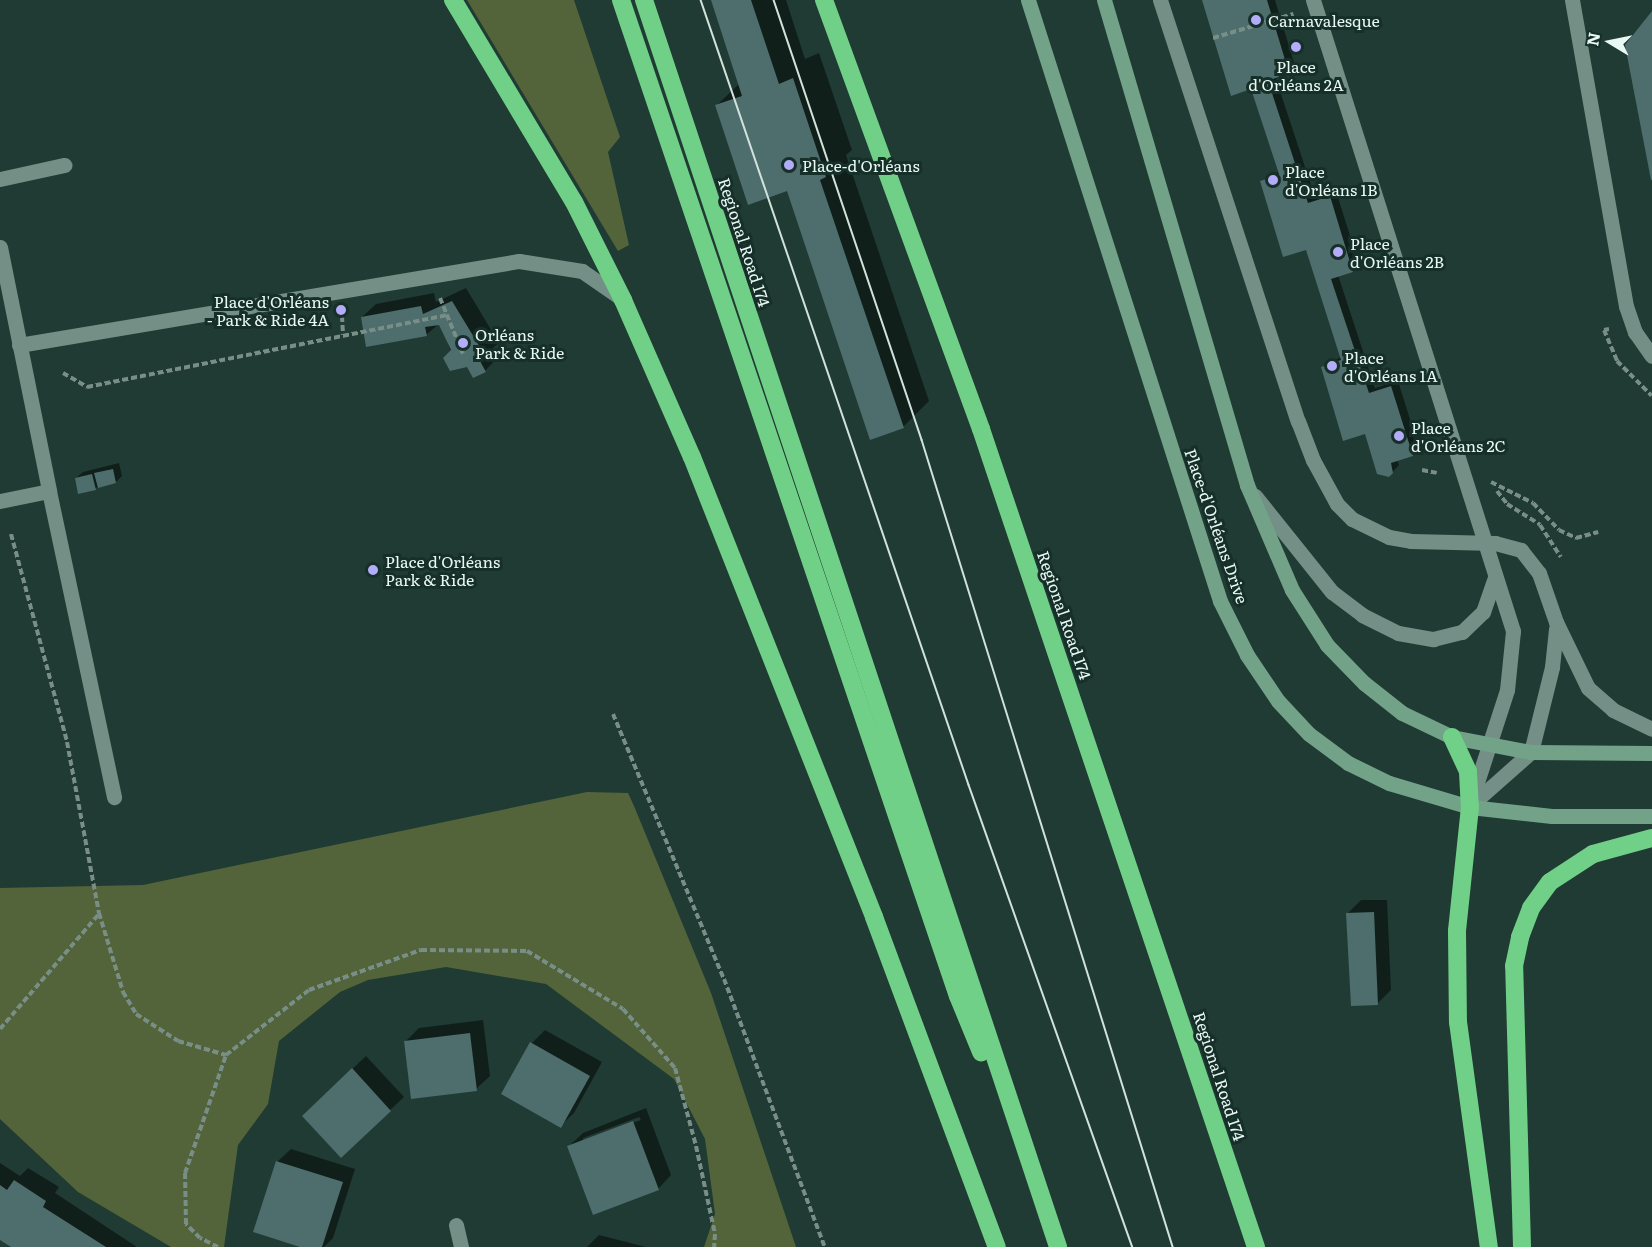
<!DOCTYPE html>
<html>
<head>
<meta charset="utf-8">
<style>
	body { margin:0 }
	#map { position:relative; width:1652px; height:1247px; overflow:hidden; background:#203b33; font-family:Literata,serif }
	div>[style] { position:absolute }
	.green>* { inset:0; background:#53643a }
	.shadow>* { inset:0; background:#0007 }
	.building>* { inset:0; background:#4e6d6d }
	.path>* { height:4px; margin-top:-2px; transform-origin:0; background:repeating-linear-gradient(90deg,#788e87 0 6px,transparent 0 9px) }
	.lane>* { height:15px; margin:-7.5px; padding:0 7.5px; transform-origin:7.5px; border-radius:7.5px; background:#738f86 }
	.street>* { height:15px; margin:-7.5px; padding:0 7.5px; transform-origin:7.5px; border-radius:7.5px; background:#738f86 }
	.secondary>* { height:15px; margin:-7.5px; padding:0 7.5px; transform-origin:7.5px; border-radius:7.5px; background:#72a287 }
	.highway>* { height:18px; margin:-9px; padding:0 9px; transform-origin:9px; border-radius:9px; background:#71d088 }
	.tram>* { height:1.5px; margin:-0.75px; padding:0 0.75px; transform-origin:0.75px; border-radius:0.75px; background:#d1e2dc }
	.dots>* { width:16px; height:16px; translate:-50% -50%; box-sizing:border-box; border:3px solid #163029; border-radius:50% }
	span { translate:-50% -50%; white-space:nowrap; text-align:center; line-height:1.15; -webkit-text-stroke:6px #163029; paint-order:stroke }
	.poi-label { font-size:16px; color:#e9f8f3 }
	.left { translate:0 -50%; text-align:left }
	.right { translate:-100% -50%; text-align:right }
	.street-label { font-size:16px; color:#e9f8f3 }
	.north { position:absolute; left:1580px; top:12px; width:60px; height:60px; -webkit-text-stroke:4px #163029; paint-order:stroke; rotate:280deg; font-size:16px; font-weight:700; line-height:24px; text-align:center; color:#e9f8f3 }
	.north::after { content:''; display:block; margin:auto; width:21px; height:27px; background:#e9f8f3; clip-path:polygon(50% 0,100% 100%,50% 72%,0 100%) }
</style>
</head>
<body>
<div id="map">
	<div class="green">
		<div style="clip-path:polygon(467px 0,574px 0,620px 137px,608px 152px,629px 245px,618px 251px)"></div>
		<div style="clip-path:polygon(587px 792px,628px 793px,634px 806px,711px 993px,796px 1247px,704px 1247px,715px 1214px,705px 1139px,674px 1079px,546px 984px,446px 967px,368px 980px,340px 992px,279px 1041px,268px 1104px,238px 1145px,224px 1247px,171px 1247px,78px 1192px,0 1119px,0 888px,143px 885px)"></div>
	</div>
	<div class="shadow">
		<div style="clip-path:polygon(713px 0,786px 0,805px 59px,819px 53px,852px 150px,846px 155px,929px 401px,903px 427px,788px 189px,716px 106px,740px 83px)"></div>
		<div style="clip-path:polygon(1203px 0,1275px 0,1295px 66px,1276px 79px,1315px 197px,1336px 191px,1359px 264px,1338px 275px,1375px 388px,1398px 381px,1419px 448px,1397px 460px,1399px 465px,1389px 476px,1366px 432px,1322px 367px,1341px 357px,1307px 248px,1262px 181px,1280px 171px,1252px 87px)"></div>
		<div style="clip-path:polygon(466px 288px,499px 343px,493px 348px,498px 357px,485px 371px,451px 352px,440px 323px,426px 335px,362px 317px,376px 304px,434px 293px,436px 302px)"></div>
		<div style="clip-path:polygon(119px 463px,122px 476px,116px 482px,95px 488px,76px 478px,83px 472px)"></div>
		<div style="clip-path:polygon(1361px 900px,1387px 900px,1391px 990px,1377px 1004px,1348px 913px)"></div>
		<div style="clip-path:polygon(483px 1020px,490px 1076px,476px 1089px,406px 1041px,419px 1028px)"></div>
		<div style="clip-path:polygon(545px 1030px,602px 1062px,574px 1113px,560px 1126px,532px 1043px)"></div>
		<div style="clip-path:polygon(366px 1056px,404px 1097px,341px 1156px,317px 1102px)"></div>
		<div style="clip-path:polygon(evenodd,646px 1108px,671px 1175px,658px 1189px,569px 1146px,583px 1133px,646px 1108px,639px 1117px,641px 1120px,583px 1141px,583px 1138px,639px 1117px)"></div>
		<div style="clip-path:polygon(291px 1149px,355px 1169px,333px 1238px,324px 1247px,305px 1247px,277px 1162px)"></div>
		<div style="clip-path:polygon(0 1163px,20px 1176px,28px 1168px,59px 1187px,55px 1193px,137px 1247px,14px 1247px,0 1238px)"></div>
		<div style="clip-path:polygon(599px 1235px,646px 1247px,587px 1247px)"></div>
	</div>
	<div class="building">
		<div style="clip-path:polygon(711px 0,751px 0,779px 84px,793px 78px,826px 177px,820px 180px,904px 428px,870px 440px,787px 191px,748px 205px,715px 105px,742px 96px)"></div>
		<div style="clip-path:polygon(1202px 0,1267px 0,1289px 73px,1273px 79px,1274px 82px,1269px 84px,1308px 203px,1330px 196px,1353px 272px,1331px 279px,1369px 393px,1391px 386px,1413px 456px,1391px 463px,1393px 473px,1389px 477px,1377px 474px,1365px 434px,1343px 441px,1321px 367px,1341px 360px,1306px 250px,1283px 257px,1260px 181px,1279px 175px,1278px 171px,1251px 89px,1231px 96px)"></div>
		<div style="clip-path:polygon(1652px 11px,1652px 180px,1651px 180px,1625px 45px)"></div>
		<div style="clip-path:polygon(452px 301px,486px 357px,480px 361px,486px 372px,473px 378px,467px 367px,450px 371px,443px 358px,451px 350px,439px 325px,425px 327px,427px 336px,366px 347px,361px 317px,421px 306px,423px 314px)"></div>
		<div style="clip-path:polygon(113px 469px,116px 483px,98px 488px,94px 473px)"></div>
		<div style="clip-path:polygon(92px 474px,96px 490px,78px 494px,75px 478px)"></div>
		<div style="clip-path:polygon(1374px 912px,1378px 1005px,1351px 1006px,1346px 913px)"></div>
		<div style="clip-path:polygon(470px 1033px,477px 1091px,411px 1099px,404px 1041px)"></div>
		<div style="clip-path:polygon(530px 1042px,590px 1076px,561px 1128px,501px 1094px)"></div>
		<div style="clip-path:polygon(352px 1068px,391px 1111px,341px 1158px,302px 1116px)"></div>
		<div style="clip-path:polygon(633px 1121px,659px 1190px,593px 1215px,567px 1146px)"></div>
		<div style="clip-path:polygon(276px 1161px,343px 1182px,322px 1247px,300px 1247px,253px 1232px)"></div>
		<div style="clip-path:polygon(14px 1180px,46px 1201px,43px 1207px,106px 1247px,11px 1247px,0 1240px,0 1185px,7px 1190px)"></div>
	</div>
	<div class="path">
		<div style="left:1213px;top:38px;width:84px;rotate:-16.7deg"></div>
		<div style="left:440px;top:298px;width:61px;rotate:67.7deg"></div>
		<div style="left:342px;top:316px;width:19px;rotate:87deg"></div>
		<div style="left:1609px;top:329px;width:5px;rotate:169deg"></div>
		<div style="left:1604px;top:330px;width:34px;rotate:67deg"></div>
		<div style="left:1617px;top:361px;width:49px;rotate:45deg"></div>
		<div style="left:63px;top:373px;width:28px;rotate:30deg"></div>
		<div style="left:87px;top:387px;width:367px;rotate:-11.3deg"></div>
		<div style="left:1422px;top:470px;width:15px;rotate:11deg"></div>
		<div style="left:1491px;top:482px;width:47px;rotate:26.6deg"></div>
		<div style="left:1533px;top:503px;width:37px;rotate:46deg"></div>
		<div style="left:1559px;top:530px;width:19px;rotate:25deg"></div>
		<div style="left:1576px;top:538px;width:23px;rotate:-15deg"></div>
		<div style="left:1497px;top:491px;width:16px;rotate:52deg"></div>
		<div style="left:1507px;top:504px;width:39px;rotate:32deg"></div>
		<div style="left:1540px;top:525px;width:38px;rotate:57deg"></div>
		<div style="left:11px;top:534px;width:215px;rotate:74.9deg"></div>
		<div style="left:67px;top:742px;width:174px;rotate:79.4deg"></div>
		<div style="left:99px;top:913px;width:83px;rotate:73.1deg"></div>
		<div style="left:123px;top:992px;width:26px;rotate:59deg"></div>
		<div style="left:136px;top:1014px;width:50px;rotate:32.7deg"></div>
		<div style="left:178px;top:1041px;width:50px;rotate:16.3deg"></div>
		<div style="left:613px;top:714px;width:287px;rotate:67.3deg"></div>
		<div style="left:724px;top:979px;width:286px;rotate:69.4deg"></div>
		<div style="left:0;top:1029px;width:152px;rotate:-49.3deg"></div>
		<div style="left:218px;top:1247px;width:20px;rotate:-153deg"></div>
		<div style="left:200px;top:1238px;width:20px;rotate:-135deg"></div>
		<div style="left:186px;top:1224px;width:51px;rotate:-91.1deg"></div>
		<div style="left:185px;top:1173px;width:125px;rotate:-70.8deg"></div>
		<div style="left:226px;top:1055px;width:105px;rotate:-38.1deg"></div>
		<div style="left:309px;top:990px;width:119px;rotate:-19.7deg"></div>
		<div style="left:421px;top:950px;width:106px;rotate:0.5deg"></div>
		<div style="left:527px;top:951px;width:112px;rotate:31.1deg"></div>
		<div style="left:623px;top:1009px;width:79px;rotate:48.6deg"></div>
		<div style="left:675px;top:1068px;width:81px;rotate:74.9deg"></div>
		<div style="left:696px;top:1146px;width:90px;rotate:77.8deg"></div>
		<div style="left:715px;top:1234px;width:13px;rotate:94deg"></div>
	</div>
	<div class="lane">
		<div style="left:1160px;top:0;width:443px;rotate:71.9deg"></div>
		<div style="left:1298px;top:421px;width:42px;rotate:69deg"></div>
		<div style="left:1313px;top:460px;width:50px;rotate:61.4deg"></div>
		<div style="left:1337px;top:504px;width:21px;rotate:45deg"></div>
		<div style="left:1352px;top:519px;width:41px;rotate:25.9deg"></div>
		<div style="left:1389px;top:537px;width:22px;rotate:10deg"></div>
		<div style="left:1411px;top:541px;width:84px;rotate:1.4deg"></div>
		<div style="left:1495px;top:543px;width:27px;rotate:15deg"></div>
		<div style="left:1521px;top:550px;width:29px;rotate:52deg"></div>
		<div style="left:1539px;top:573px;width:52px;rotate:70.9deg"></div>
		<div style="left:1556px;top:622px;width:73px;rotate:64.1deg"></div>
		<div style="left:1588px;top:688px;width:33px;rotate:41deg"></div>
		<div style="left:1613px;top:710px;width:43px;rotate:26deg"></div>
		<div style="left:1313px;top:0;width:662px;rotate:72.41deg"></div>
		<div style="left:1513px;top:631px;width:59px;rotate:95.8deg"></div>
		<div style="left:1507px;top:690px;width:117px;rotate:108deg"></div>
		<div style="left:1572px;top:0;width:311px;rotate:80deg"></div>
		<div style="left:1626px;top:306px;width:28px;rotate:71deg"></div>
		<div style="left:1635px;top:332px;width:29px;rotate:55deg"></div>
		<div style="left:0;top:179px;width:66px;rotate:-12.3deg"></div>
		<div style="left:19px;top:345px;width:507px;rotate:-9.54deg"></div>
		<div style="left:519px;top:261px;width:64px;rotate:9deg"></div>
		<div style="left:582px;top:271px;width:47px;rotate:34.7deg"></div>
		<div style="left:49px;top:491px;width:313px;rotate:78deg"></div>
		<div style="left:1255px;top:496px;width:123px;rotate:51.3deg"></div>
		<div style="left:1332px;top:592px;width:38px;rotate:37deg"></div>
		<div style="left:1362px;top:615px;width:40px;rotate:26.6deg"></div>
		<div style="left:1398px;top:633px;width:36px;rotate:10deg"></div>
		<div style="left:1433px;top:639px;width:30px;rotate:-14deg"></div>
		<div style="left:1462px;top:632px;width:29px;rotate:-44deg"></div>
		<div style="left:1483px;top:612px;width:34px;rotate:-71deg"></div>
		<div style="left:1471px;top:805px;width:80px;rotate:-41.5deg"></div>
		<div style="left:1531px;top:752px;width:88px;rotate:-76.1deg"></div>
		<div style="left:1552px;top:667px;width:39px;rotate:-84deg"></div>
	</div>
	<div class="street">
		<div style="left:0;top:247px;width:249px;rotate:78.6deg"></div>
		<div style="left:49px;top:491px;width:50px;rotate:168.5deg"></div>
		<div style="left:456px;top:1225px;width:23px;rotate:77deg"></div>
	</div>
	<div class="secondary">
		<div style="left:1028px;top:0;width:631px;rotate:72.28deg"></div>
		<div style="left:1220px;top:601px;width:60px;rotate:63.4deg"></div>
		<div style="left:1247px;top:655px;width:55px;rotate:56deg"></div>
		<div style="left:1278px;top:701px;width:45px;rotate:46.8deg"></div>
		<div style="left:1309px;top:734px;width:49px;rotate:36.6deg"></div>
		<div style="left:1348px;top:763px;width:46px;rotate:26deg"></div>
		<div style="left:1389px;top:783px;width:84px;rotate:16.5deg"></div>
		<div style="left:1470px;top:807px;width:82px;rotate:6.3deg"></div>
		<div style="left:1552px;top:816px;width:100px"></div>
		<div style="left:1104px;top:0;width:506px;rotate:73.57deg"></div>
		<div style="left:1247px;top:485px;width:114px;rotate:66.8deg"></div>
		<div style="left:1292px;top:590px;width:65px;rotate:57.5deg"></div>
		<div style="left:1327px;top:645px;width:53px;rotate:45.8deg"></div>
		<div style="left:1364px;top:683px;width:48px;rotate:38.3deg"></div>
		<div style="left:1402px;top:713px;width:55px;rotate:25.6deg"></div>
		<div style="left:1452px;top:737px;width:80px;rotate:10.8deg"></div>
		<div style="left:1531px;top:752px;width:121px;rotate:0.5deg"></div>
	</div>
	<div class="highway">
		<div style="left:453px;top:0;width:235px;rotate:59.1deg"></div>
		<div style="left:574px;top:202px;width:110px;rotate:63.4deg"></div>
		<div style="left:623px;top:300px;width:171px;rotate:66.3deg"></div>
		<div style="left:692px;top:457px;width:495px;rotate:68.4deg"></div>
		<div style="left:874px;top:917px;width:352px;rotate:69.6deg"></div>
		<div style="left:621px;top:0;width:1051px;rotate:71.31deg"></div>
		<div style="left:958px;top:996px;width:61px;rotate:67.7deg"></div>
		<div style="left:644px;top:0;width:1314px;rotate:71.63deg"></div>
		<div style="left:824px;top:0;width:457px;rotate:69.9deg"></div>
		<div style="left:981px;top:429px;width:863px;rotate:71.42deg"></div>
		<div style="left:1452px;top:737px;width:38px;rotate:65deg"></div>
		<div style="left:1468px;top:772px;width:35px;rotate:87deg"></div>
		<div style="left:1470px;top:807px;width:125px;rotate:96deg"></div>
		<div style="left:1457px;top:931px;width:91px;rotate:89.4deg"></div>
		<div style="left:1458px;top:1022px;width:227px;rotate:82.2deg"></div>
		<div style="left:1522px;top:1247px;width:281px;rotate:-91.6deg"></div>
		<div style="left:1514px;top:966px;width:30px;rotate:-78deg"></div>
		<div style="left:1520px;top:937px;width:31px;rotate:-69deg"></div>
		<div style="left:1531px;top:908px;width:32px;rotate:-54deg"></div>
		<div style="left:1550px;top:882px;width:51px;rotate:-33.1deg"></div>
		<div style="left:1593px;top:854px;width:61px;rotate:-15.2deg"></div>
	</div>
	<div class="tram">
		<div style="left:701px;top:0;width:829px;rotate:71.15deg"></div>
		<div style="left:969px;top:785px;width:490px;rotate:70.5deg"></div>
		<div style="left:774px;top:0;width:464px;rotate:71.4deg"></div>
		<div style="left:922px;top:440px;width:845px;rotate:72.72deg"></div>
	</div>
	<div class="dots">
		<div style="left:1256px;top:20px;background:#b3acf9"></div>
		<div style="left:1296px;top:47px;background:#b3acf9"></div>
		<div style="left:789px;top:165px;background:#b3acf9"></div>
		<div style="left:1273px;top:180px;background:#b3acf9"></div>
		<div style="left:1338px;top:252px;background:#b3acf9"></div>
		<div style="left:341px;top:310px;background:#b3acf9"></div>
		<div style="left:463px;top:343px;background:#b3acf9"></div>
		<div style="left:1332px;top:366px;background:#b3acf9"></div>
		<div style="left:1399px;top:436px;background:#b3acf9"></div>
		<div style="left:373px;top:570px;background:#b3acf9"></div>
	</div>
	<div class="poi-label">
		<span class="left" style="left:1268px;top:20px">Carnavalesque</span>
		<span style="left:1296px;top:75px">Place<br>d'Orléans 2A</span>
		<span class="left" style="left:802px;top:165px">Place-d'Orléans</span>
		<span class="left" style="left:1285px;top:180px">Place<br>d'Orléans 1B</span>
		<span class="left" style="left:1350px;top:252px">Place<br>d'Orléans 2B</span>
		<span class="right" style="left:329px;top:310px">Place d'Orléans<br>- Park &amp; Ride 4A</span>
		<span class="left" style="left:475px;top:343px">Orléans<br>Park &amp; Ride</span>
		<span class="left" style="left:1344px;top:366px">Place<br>d'Orléans 1A</span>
		<span class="left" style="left:1411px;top:436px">Place<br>d'Orléans 2C</span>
		<span class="left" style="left:385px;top:570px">Place d'Orléans<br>Park &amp; Ride</span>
	</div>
	<div class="street-label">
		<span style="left:745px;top:242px;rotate:72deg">Regional Road 174</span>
		<span style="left:1217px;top:526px;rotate:71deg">Place-d'Orléans Drive</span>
		<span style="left:1065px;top:615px;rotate:71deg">Regional Road 174</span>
		<span style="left:1220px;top:1076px;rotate:72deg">Regional Road 174</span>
	</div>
	<div class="north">N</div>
</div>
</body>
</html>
